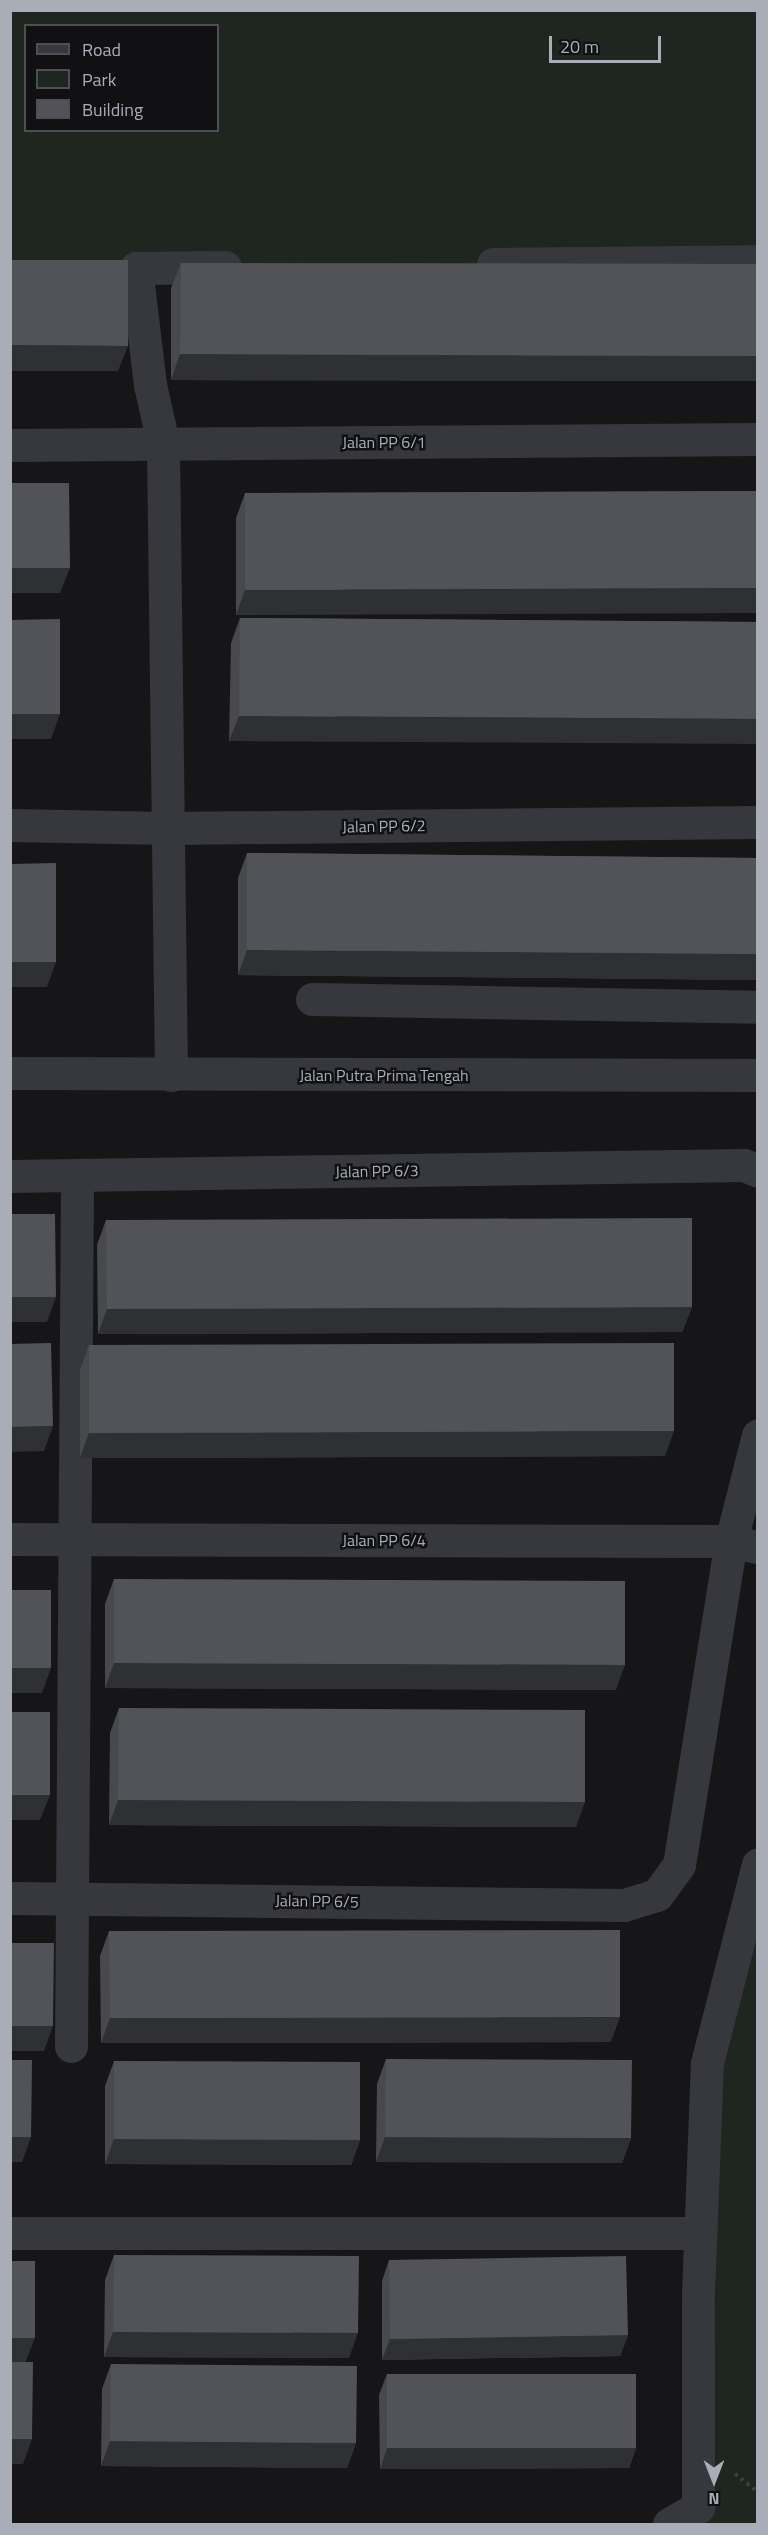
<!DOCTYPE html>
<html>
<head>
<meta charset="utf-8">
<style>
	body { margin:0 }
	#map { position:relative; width:768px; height:2535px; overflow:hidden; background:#161618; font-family:"Titillium Web",sans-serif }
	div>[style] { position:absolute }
	.green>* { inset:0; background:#1e261f }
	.path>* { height:4px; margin-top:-2px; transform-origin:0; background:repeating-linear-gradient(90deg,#3d3f44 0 3px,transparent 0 7.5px) }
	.minor>* { height:33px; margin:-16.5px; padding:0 16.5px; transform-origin:16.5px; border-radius:16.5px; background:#37383d }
	.wall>* { inset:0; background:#47494d }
	.shaded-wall>* { inset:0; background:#2f3033 }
	.building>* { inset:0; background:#525359 }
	span { translate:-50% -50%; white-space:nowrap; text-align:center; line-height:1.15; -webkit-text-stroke:5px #111113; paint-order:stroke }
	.street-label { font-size:16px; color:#a8adb8 }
	.frame { position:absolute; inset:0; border:12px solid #a8adb8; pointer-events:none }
	.legend { position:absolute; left:24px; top:24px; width:195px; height:108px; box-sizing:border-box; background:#111113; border:2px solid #4d4f55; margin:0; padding:8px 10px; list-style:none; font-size:18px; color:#a8adb8 }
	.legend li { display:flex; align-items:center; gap:12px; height:30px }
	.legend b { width:30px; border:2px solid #4d4f55 }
	.north { position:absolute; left:684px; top:2451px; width:60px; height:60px; -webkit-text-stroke:4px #111113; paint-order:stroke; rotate:180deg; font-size:16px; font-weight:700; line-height:24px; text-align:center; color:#a8adb8 }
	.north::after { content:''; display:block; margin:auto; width:21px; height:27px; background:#a8adb8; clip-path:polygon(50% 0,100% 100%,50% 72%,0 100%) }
	.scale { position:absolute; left:549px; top:36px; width:112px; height:27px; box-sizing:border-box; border:3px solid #a8adb8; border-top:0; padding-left:8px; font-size:18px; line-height:21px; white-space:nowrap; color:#a8adb8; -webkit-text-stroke:4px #111113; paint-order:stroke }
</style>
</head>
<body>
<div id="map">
	<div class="green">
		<div style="clip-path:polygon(evenodd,10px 11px,757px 11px,757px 261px,11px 272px,10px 11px,26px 26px,218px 26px,218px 130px,26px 130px,26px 26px)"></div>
		<div style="clip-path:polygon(757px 1879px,757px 2524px,679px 2524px,715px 2497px,716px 2041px)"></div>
	</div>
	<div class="path">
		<div style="left:735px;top:2474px;width:29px;rotate:38deg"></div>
	</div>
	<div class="minor">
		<div style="left:493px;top:264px;width:265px;rotate:-0.6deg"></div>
		<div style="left:10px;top:445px;width:748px;rotate:-0.46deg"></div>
		<div style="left:10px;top:825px;width:158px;rotate:1.1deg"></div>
		<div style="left:168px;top:828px;width:590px;rotate:-0.58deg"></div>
		<div style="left:312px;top:999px;width:446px;rotate:1deg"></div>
		<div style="left:10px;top:1073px;width:748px;rotate:0.15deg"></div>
		<div style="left:171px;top:1075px;width:632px;rotate:-90.73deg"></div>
		<div style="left:163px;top:443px;width:59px;rotate:-102.6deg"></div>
		<div style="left:150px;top:385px;width:118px;rotate:-96.8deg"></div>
		<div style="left:136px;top:268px;width:89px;rotate:-0.6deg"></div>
		<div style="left:10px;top:1176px;width:734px;rotate:-0.86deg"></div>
		<div style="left:744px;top:1165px;width:15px;rotate:23deg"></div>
		<div style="left:10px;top:1539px;width:721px;rotate:0.16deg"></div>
		<div style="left:731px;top:1541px;width:28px;rotate:13deg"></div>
		<div style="left:10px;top:1898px;width:614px;rotate:0.65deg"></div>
		<div style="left:624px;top:1905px;width:34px;rotate:-17deg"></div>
		<div style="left:657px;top:1895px;width:37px;rotate:-54deg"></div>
		<div style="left:679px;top:1865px;width:328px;rotate:-80.9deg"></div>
		<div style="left:731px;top:1541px;width:109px;rotate:-75.7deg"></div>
		<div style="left:71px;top:2046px;width:870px;rotate:-89.6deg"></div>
		<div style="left:10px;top:2233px;width:690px"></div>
		<div style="left:669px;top:2524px;width:34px;rotate:-30deg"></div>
		<div style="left:698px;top:2507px;width:212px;rotate:-90deg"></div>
		<div style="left:698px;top:2295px;width:232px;rotate:-87.8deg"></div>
		<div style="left:707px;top:2063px;width:205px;rotate:-75.6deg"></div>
	</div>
	<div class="wall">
		<div style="clip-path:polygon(181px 263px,758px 264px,758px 381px,171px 380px,171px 288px)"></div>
		<div style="clip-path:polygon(758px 491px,236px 615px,236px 518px,245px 493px)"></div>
		<div style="clip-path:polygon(240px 618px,758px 622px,229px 741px,231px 643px)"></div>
		<div style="clip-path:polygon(247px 853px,758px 858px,758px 980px,238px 975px,238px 878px)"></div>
		<div style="clip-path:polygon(106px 1220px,692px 1307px,682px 1332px,98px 1334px,97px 1245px)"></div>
		<div style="clip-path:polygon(89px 1345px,665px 1456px,80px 1458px,80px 1370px)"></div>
		<div style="clip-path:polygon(114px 1579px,616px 1690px,105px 1688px,105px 1604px)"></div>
		<div style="clip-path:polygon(119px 1708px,576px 1827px,109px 1825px,110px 1733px)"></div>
		<div style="clip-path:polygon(109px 1931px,611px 2042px,101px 2043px,100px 1956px)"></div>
		<div style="clip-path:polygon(386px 2059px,631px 2138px,622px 2163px,376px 2162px,377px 2084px)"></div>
		<div style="clip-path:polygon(114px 2061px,360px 2140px,351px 2165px,105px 2164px,105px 2086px)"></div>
		<div style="clip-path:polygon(114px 2255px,349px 2358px,104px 2357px,105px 2280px)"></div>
		<div style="clip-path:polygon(389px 2260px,628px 2335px,620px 2356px,382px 2360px,382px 2281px)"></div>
		<div style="clip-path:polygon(111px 2364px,356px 2443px,347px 2468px,101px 2466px,102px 2389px)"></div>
		<div style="clip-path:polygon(387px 2374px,636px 2448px,629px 2468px,380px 2469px,379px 2395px)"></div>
	</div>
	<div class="shaded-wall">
		<div style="clip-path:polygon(10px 345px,128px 346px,118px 371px,10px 371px)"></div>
		<div style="clip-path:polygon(180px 354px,758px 356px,758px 381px,171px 380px)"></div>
		<div style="clip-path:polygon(10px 568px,70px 568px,60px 593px,10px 593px)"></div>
		<div style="clip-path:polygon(758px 588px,758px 613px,236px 615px,245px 590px)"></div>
		<div style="clip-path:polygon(10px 714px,60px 714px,51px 739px,10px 739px)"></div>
		<div style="clip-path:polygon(239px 716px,758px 719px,758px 744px,229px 741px)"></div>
		<div style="clip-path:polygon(247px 950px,758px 954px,758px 980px,238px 975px)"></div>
		<div style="clip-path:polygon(10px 962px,56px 962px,47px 987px,10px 987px)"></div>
		<div style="clip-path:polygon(10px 1297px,56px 1297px,47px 1322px,10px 1322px)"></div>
		<div style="clip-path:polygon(692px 1307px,682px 1332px,98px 1334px,107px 1309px)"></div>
		<div style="clip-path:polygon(53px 1426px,44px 1451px,10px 1452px,10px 1427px)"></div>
		<div style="clip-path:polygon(674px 1431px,665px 1456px,80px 1458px,89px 1433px)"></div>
		<div style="clip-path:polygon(114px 1663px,625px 1665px,616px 1690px,105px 1688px)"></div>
		<div style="clip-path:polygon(10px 1668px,51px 1668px,42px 1693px,10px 1693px)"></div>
		<div style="clip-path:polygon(10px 1795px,50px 1795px,40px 1820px,10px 1820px)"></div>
		<div style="clip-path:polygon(118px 1800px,585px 1802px,576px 1827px,109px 1825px)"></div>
		<div style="clip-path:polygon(620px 2017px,611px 2042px,101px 2043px,110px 2018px)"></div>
		<div style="clip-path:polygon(10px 2026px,53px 2026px,44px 2051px,10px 2051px)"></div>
		<div style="clip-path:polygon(10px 2137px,31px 2137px,22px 2162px,10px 2162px)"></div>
		<div style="clip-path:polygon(385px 2137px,631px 2138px,622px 2163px,376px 2162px)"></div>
		<div style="clip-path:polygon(114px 2139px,360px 2140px,351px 2165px,105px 2164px)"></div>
		<div style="clip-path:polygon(113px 2332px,358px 2333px,349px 2358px,104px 2357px)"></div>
		<div style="clip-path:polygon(628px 2335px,620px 2356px,382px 2360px,390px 2339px)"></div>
		<div style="clip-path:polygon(10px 2338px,35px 2338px,25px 2363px,10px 2363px)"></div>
		<div style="clip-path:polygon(10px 2439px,32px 2439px,23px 2464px,10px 2464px)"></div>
		<div style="clip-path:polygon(110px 2441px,356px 2443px,347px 2468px,101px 2466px)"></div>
		<div style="clip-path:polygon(387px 2448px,636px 2448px,629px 2468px,380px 2469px)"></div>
	</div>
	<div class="building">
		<div style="clip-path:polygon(10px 260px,128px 260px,128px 346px,10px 345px)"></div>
		<div style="clip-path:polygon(181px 263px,758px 264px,758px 356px,180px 354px)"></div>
		<div style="clip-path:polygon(10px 483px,69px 483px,70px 568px,10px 568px)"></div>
		<div style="clip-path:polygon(758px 491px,758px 588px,245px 590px,245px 493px)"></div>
		<div style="clip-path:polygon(240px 618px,758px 622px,758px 719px,239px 716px)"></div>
		<div style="clip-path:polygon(60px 619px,60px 714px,10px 714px,10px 620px)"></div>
		<div style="clip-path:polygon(247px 853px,758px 858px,758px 954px,247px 950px)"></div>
		<div style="clip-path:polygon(56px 863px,56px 962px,10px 962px,10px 864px)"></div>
		<div style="clip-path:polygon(10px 1214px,55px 1214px,56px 1297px,10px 1297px)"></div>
		<div style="clip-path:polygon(692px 1218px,692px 1307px,107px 1309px,106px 1220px)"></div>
		<div style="clip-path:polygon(51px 1343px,53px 1426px,10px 1427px,10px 1344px)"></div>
		<div style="clip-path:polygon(674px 1343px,674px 1431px,89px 1433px,89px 1345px)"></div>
		<div style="clip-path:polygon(114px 1579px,625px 1581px,625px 1665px,114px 1663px)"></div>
		<div style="clip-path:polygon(10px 1590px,51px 1590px,51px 1668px,10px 1668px)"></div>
		<div style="clip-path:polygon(119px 1708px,585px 1710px,585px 1802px,118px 1800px)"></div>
		<div style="clip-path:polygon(10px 1712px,50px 1712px,50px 1795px,10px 1795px)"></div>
		<div style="clip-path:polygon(620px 1930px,620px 2017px,110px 2018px,109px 1931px)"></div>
		<div style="clip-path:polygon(10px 1943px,54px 1943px,53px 2026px,10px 2026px)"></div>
		<div style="clip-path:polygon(386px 2059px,632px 2060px,631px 2138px,385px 2137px)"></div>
		<div style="clip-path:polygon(10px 2060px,32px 2060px,31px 2137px,10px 2137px)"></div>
		<div style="clip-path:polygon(114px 2061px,360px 2062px,360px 2140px,114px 2139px)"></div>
		<div style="clip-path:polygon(114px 2255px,359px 2256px,358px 2333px,113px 2332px)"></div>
		<div style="clip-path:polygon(626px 2256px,628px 2335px,390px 2339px,389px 2260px)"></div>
		<div style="clip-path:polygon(10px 2261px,35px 2261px,35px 2338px,10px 2338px)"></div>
		<div style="clip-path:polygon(10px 2362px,33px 2362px,32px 2439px,10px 2439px)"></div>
		<div style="clip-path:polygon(111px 2364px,357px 2366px,356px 2443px,110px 2441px)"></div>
		<div style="clip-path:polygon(387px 2374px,636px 2374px,636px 2448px,387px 2448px)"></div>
	</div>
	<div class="street-label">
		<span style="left:384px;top:442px">Jalan PP 6/1</span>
		<span style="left:384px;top:826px;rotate:-1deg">Jalan PP 6/2</span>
		<span style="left:384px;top:1075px">Jalan Putra Prima Tengah</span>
		<span style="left:377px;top:1171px;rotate:-1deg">Jalan PP 6/3</span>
		<span style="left:384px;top:1540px">Jalan PP 6/4</span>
		<span style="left:317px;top:1901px;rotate:1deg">Jalan PP 6/5</span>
	</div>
	<div class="frame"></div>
	<ul class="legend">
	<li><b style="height:8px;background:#37383d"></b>Road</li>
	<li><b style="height:16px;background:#1e261f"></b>Park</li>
	<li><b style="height:16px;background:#525359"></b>Building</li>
	</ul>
	<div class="north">N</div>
	<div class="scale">20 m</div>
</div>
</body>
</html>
